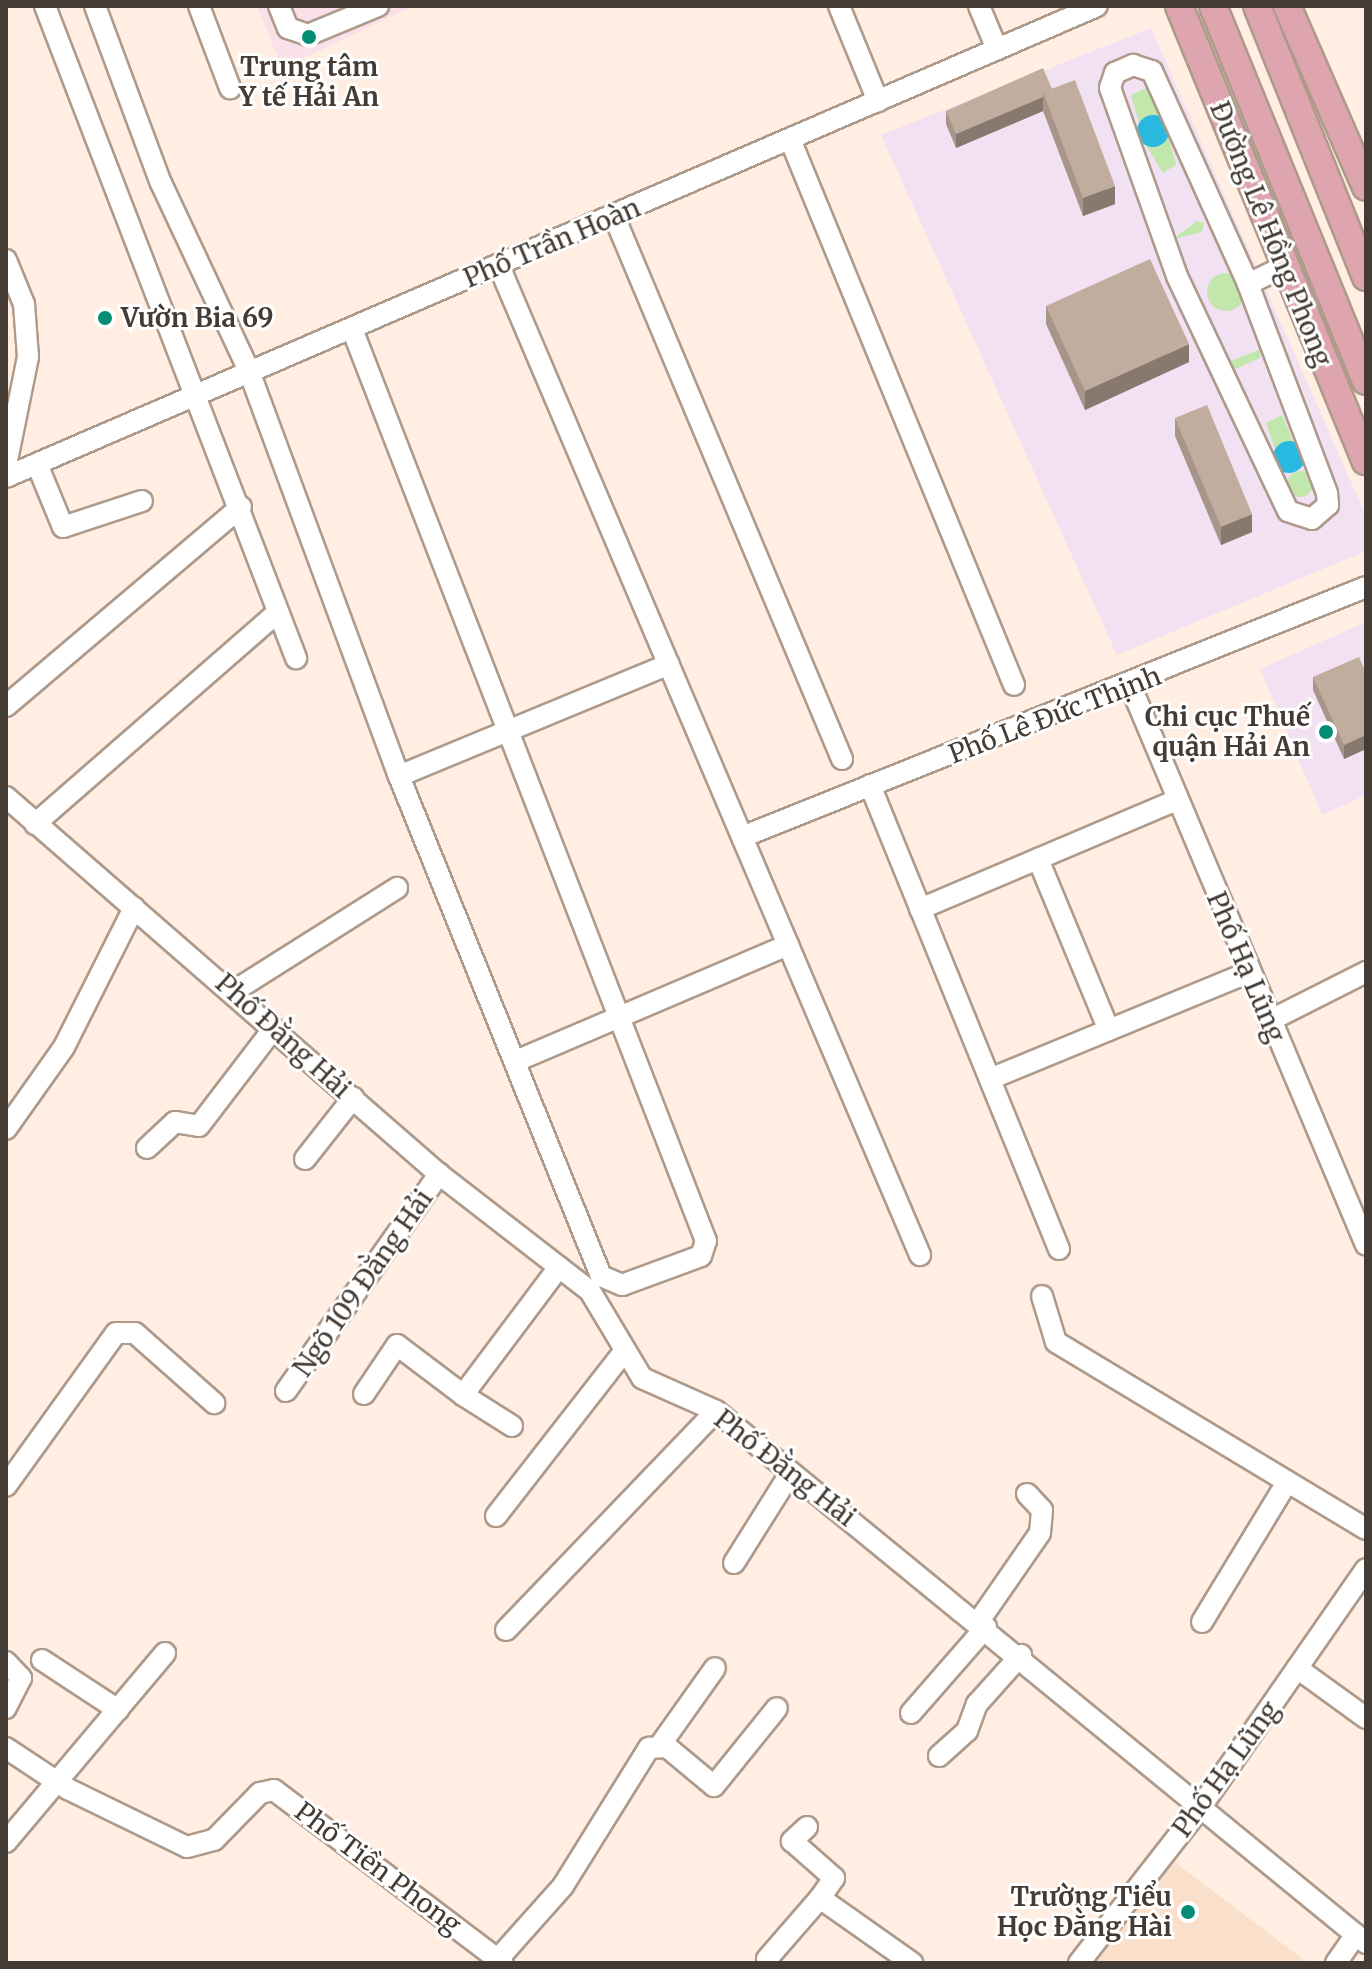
<!DOCTYPE html>
<html>
<head>
<meta charset="utf-8">
<style>
	body { margin:0 }
	#map { position:relative; width:1372px; height:1969px; overflow:hidden; background:#ffeee1; font-family:Merriweather,serif }
	div>[style] { position:absolute }
	.commercial>* { inset:0; background:#f2e1f3 }
	.built>* { inset:0; background:#fadfca }
	.medical>* { inset:0; background:#f9e0e9 }
	.green>* { inset:0; background:#c2e7ac }
	.round { border-radius:50% }
	.water>* { inset:0; background:#28b8e0 }
	.roads { filter:drop-shadow(2px 0 #ad9a8b) drop-shadow(-2px 0 #ad9a8b) drop-shadow(0 2px #ad9a8b) drop-shadow(0 -2px #ad9a8b) }
	.minor>* { height:20px; margin:-10px; padding:0 10px; transform-origin:10px; border-radius:10px; background:#fff }
	.major>* { height:26px; margin:-13px; padding:0 13px; transform-origin:13px; border-radius:13px; background:#dfa5af }
	.wall>* { inset:0; background:#a69588 }
	.shaded-wall>* { inset:0; background:#87796f }
	.building>* { inset:0; background:#c1ad9e }
	.dots>* { width:22px; height:22px; translate:-50% -50%; box-sizing:border-box; border:4px solid #fff; border-radius:50% }
	span { translate:-50% -50%; white-space:nowrap; text-align:center; line-height:1.15; -webkit-text-stroke:6px #fff; paint-order:stroke }
	.poi-label { font-size:26px; color:#433b34; font-weight:700 }
	.left { translate:0 -50%; text-align:left }
	.right { translate:-100% -50%; text-align:right }
	.street-label { font-size:26px; color:#433b34 }
	.frame { position:absolute; inset:0; border:8px solid #433b34; pointer-events:none }
</style>
</head>
<body>
<div id="map">
	<div class="commercial">
		<div style="clip-path:polygon(1151px 28px,1366px 516px,1366px 551px,1117px 655px,881px 135px)"></div>
		<div style="clip-path:polygon(1366px 622px,1366px 795px,1322px 815px,1260px 669px)"></div>
	</div>
	<div class="built">
		<div style="clip-path:polygon(1173px 1861px,1308px 1963px,1096px 1963px)"></div>
	</div>
	<div class="medical">
		<div style="clip-path:polygon(257px 6px,414px 6px,282px 68px)"></div>
	</div>
	<div class="green">
		<div style="clip-path:polygon(1146px 88px,1161px 117px,1139px 123px,1131px 95px)"></div>
		<div style="clip-path:polygon(1168px 136px,1176px 165px,1163px 173px,1146px 145px)"></div>
		<div style="clip-path:polygon(1197px 221px,1204px 223px,1202px 232px,1173px 239px)"></div>
		<div class="round" style="left:1207px;top:273px;width:38px;height:38px"></div>
		<div style="clip-path:polygon(1261px 349px,1260px 358px,1229px 372px,1225px 363px)"></div>
		<div style="clip-path:polygon(1282px 415px,1293px 441px,1275px 449px,1266px 423px)"></div>
		<div class="round" style="left:1287px;top:471px;width:26px;height:26px"></div>
	</div>
	<div class="water">
		<div class="round" style="left:1137px;top:115px;width:32px;height:32px"></div>
		<div class="round" style="left:1273px;top:441px;width:32px;height:32px"></div>
	</div>
	<div class="roads">
		<div class="minor">
			<div style="left:45px;top:6px;width:699px;rotate:68.94deg"></div>
			<div style="left:95px;top:6px;width:189px;rotate:69.6deg"></div>
			<div style="left:161px;top:183px;width:208px;rotate:64.9deg"></div>
			<div style="left:249px;top:371px;width:432px;rotate:69.7deg"></div>
			<div style="left:399px;top:776px;width:539px;rotate:68deg"></div>
			<div style="left:601px;top:1276px;width:23px;rotate:23deg"></div>
			<div style="left:622px;top:1285px;width:84px;rotate:-20.2deg"></div>
			<div style="left:701px;top:1256px;width:16px;rotate:-72deg"></div>
			<div style="left:706px;top:1241px;width:978px;rotate:-111.21deg"></div>
			<div style="left:199px;top:6px;width:88px;rotate:69.3deg"></div>
			<div style="left:279px;top:6px;width:24px;rotate:68deg"></div>
			<div style="left:288px;top:28px;width:21px;rotate:19deg"></div>
			<div style="left:308px;top:35px;width:76px;rotate:-22.5deg"></div>
			<div style="left:839px;top:6px;width:103px;rotate:67.7deg"></div>
			<div style="left:979px;top:6px;width:47px;rotate:67.3deg"></div>
			<div style="left:1133px;top:65px;width:20px;rotate:18deg"></div>
			<div style="left:1152px;top:71px;width:234px;rotate:65.7deg"></div>
			<div style="left:1248px;top:284px;width:223px;rotate:69.3deg"></div>
			<div style="left:1327px;top:493px;width:12px;rotate:85deg"></div>
			<div style="left:1328px;top:505px;width:21px;rotate:139deg"></div>
			<div style="left:1312px;top:519px;width:25px;rotate:-162deg"></div>
			<div style="left:1288px;top:511px;width:260px;rotate:-115.3deg"></div>
			<div style="left:1177px;top:276px;width:200px;rotate:-109.6deg"></div>
			<div style="left:1110px;top:88px;width:16px;rotate:-72deg"></div>
			<div style="left:1115px;top:73px;width:20px;rotate:-24deg"></div>
			<div style="left:790px;top:139px;width:590px;rotate:67.69deg"></div>
			<div style="left:614px;top:216px;width:589px;rotate:67.22deg"></div>
			<div style="left:6px;top:260px;width:48px;rotate:67.8deg"></div>
			<div style="left:24px;top:304px;width:53px;rotate:85.7deg"></div>
			<div style="left:28px;top:357px;width:105px;rotate:101.5deg"></div>
			<div style="left:499px;top:266px;width:1075px;rotate:66.94deg"></div>
			<div style="left:1248px;top:284px;width:39px;rotate:-26deg"></div>
			<div style="left:37px;top:464px;width:68px;rotate:67.6deg"></div>
			<div style="left:63px;top:527px;width:83px;rotate:-18.2deg"></div>
			<div style="left:6px;top:477px;width:1188px;rotate:-23.35deg"></div>
			<div style="left:1131px;top:687px;width:605px;rotate:67.16deg"></div>
			<div style="left:6px;top:706px;width:308px;rotate:-40.3deg"></div>
			<div style="left:399px;top:776px;width:292px;rotate:-22.5deg"></div>
			<div style="left:870px;top:785px;width:501px;rotate:67.84deg"></div>
			<div style="left:6px;top:797px;width:574px;rotate:41.05deg"></div>
			<div style="left:439px;top:1174px;width:191px;rotate:37.8deg"></div>
			<div style="left:590px;top:1291px;width:101px;rotate:59.1deg"></div>
			<div style="left:642px;top:1378px;width:81px;rotate:24deg"></div>
			<div style="left:716px;top:1411px;width:840px;rotate:39.3deg"></div>
			<div style="left:35px;top:824px;width:322px;rotate:-41.1deg"></div>
			<div style="left:742px;top:837px;width:672px;rotate:-21.83deg"></div>
			<div style="left:1038px;top:859px;width:185px;rotate:67.5deg"></div>
			<div style="left:920px;top:909px;width:277px;rotate:-23deg"></div>
			<div style="left:234px;top:991px;width:193px;rotate:-32.3deg"></div>
			<div style="left:1269px;top:1021px;width:109px;rotate:-26.8deg"></div>
			<div style="left:516px;top:1061px;width:296px;rotate:-23.1deg"></div>
			<div style="left:990px;top:1079px;width:280px;rotate:-22.4deg"></div>
			<div style="left:6px;top:1129px;width:100px;rotate:-54.7deg"></div>
			<div style="left:64px;top:1047px;width:156px;rotate:-63.3deg"></div>
			<div style="left:147px;top:1148px;width:38px;rotate:-43deg"></div>
			<div style="left:175px;top:1122px;width:24px;rotate:9deg"></div>
			<div style="left:199px;top:1126px;width:123px;rotate:-52.6deg"></div>
			<div style="left:305px;top:1159px;width:78px;rotate:-51.8deg"></div>
			<div style="left:1042px;top:1296px;width:48px;rotate:73.1deg"></div>
			<div style="left:1056px;top:1342px;width:362px;rotate:31.1deg"></div>
			<div style="left:286px;top:1391px;width:266px;rotate:-54.8deg"></div>
			<div style="left:364px;top:1394px;width:59px;rotate:-56deg"></div>
			<div style="left:397px;top:1345px;width:83px;rotate:37.1deg"></div>
			<div style="left:463px;top:1395px;width:160px;rotate:-53.1deg"></div>
			<div style="left:463px;top:1395px;width:58px;rotate:32.3deg"></div>
			<div style="left:6px;top:1486px;width:188px;rotate:-54.3deg"></div>
			<div style="left:116px;top:1333px;width:19px"></div>
			<div style="left:135px;top:1333px;width:106px;rotate:41.5deg"></div>
			<div style="left:496px;top:1516px;width:210px;rotate:-52.1deg"></div>
			<div style="left:734px;top:1563px;width:107px;rotate:-57.9deg"></div>
			<div style="left:979px;top:1621px;width:107px;rotate:-55.3deg"></div>
			<div style="left:1040px;top:1533px;width:23px;rotate:-85deg"></div>
			<div style="left:1042px;top:1510px;width:22px;rotate:-133deg"></div>
			<div style="left:1202px;top:1622px;width:164px;rotate:-58.7deg"></div>
			<div style="left:506px;top:1630px;width:303px;rotate:-46.2deg"></div>
			<div style="left:42px;top:1660px;width:91px;rotate:33.3deg"></div>
			<div style="left:6px;top:1662px;width:22px;rotate:47deg"></div>
			<div style="left:21px;top:1678px;width:34px;rotate:117deg"></div>
			<div style="left:1297px;top:1668px;width:85px;rotate:35.9deg"></div>
			<div style="left:911px;top:1713px;width:114px;rotate:-48.9deg"></div>
			<div style="left:661px;top:1744px;width:93px;rotate:-54.6deg"></div>
			<div style="left:6px;top:1748px;width:74px;rotate:33.5deg"></div>
			<div style="left:68px;top:1789px;width:132px;rotate:26deg"></div>
			<div style="left:187px;top:1847px;width:28px;rotate:-15deg"></div>
			<div style="left:214px;top:1840px;width:66px;rotate:-45.6deg"></div>
			<div style="left:260px;top:1793px;width:14px;rotate:-12deg"></div>
			<div style="left:274px;top:1790px;width:287px;rotate:37.1deg"></div>
			<div style="left:939px;top:1756px;width:38px;rotate:-42deg"></div>
			<div style="left:967px;top:1731px;width:29px;rotate:-70deg"></div>
			<div style="left:977px;top:1704px;width:66px;rotate:-48.1deg"></div>
			<div style="left:807px;top:1827px;width:21px;rotate:137deg"></div>
			<div style="left:792px;top:1841px;width:56px;rotate:41.4deg"></div>
			<div style="left:834px;top:1878px;width:24px;rotate:125deg"></div>
			<div style="left:820px;top:1898px;width:113px;rotate:35.2deg"></div>
			<div style="left:6px;top:1842px;width:247px;rotate:-49.9deg"></div>
			<div style="left:498px;top:1959px;width:98px;rotate:-48.3deg"></div>
			<div style="left:563px;top:1886px;width:163px;rotate:-58.1deg"></div>
			<div style="left:649px;top:1748px;width:18px;rotate:-3deg"></div>
			<div style="left:667px;top:1747px;width:61px;rotate:39.7deg"></div>
			<div style="left:714px;top:1786px;width:100px;rotate:-51.1deg"></div>
			<div style="left:767px;top:1959px;width:81px;rotate:-49deg"></div>
			<div style="left:1079px;top:1963px;width:197px;rotate:-52deg"></div>
			<div style="left:1200px;top:1808px;width:291px;rotate:-55.2deg"></div>
			<div style="left:1336px;top:1963px;width:35px;rotate:-55deg"></div>
		</div>
		<div class="major">
			<div style="left:1179px;top:6px;width:492px;rotate:67.7deg"></div>
			<div style="left:1213px;top:6px;width:405px;rotate:67.8deg"></div>
			<div style="left:1257px;top:6px;width:292px;rotate:68.1deg"></div>
			<div style="left:1287px;top:6px;width:197px;rotate:66.4deg"></div>
		</div>
	</div>
	<div class="wall">
		<div style="clip-path:polygon(1052px 89px,1115px 204px,1083px 216px,1043px 111px,956px 148px,946px 124px,946px 111px)"></div>
		<div style="clip-path:polygon(1046px 306px,1189px 362px,1085px 410px,1046px 324px)"></div>
		<div style="clip-path:polygon(1175px 418px,1252px 532px,1221px 545px,1175px 436px)"></div>
		<div style="clip-path:polygon(1366px 673px,1366px 749px,1344px 759px,1313px 690px,1313px 677px)"></div>
	</div>
	<div class="shaded-wall">
		<div style="clip-path:polygon(1043px 97px,1043px 111px,956px 148px,956px 134px)"></div>
		<div style="clip-path:polygon(1115px 186px,1115px 204px,1083px 216px,1083px 198px)"></div>
		<div style="clip-path:polygon(1189px 344px,1189px 362px,1085px 410px,1085px 391px)"></div>
		<div style="clip-path:polygon(1252px 514px,1252px 532px,1221px 545px,1221px 527px)"></div>
		<div style="clip-path:polygon(1366px 735px,1366px 749px,1344px 759px,1344px 745px)"></div>
	</div>
	<div class="building">
		<div style="clip-path:polygon(1043px 68px,1052px 89px,1043px 92px,1043px 97px,956px 134px,946px 111px)"></div>
		<div style="clip-path:polygon(1075px 80px,1115px 186px,1083px 198px,1043px 92px)"></div>
		<div style="clip-path:polygon(1150px 259px,1189px 344px,1085px 391px,1046px 306px)"></div>
		<div style="clip-path:polygon(1207px 405px,1252px 514px,1221px 527px,1175px 418px)"></div>
		<div style="clip-path:polygon(1359px 657px,1366px 673px,1366px 735px,1344px 745px,1313px 677px)"></div>
	</div>
	<div class="dots">
		<div style="left:309px;top:37px;background:#038d75"></div>
		<div style="left:105px;top:318px;background:#038d75"></div>
		<div style="left:1326px;top:732px;background:#038d75"></div>
		<div style="left:1188px;top:1912px;background:#038d75"></div>
	</div>
	<div class="poi-label">
		<span style="left:309px;top:82px">Trung tâm<br>Y tế Hải An</span>
		<span class="left" style="left:121px;top:318px">Vườn Bia 69</span>
		<span class="right" style="left:1310px;top:732px">Chi cục Thuế<br>quận Hải An</span>
		<span class="right" style="left:1172px;top:1912px">Trường Tiểu<br>Học Đằng Hài</span>
	</div>
	<div class="street-label">
		<span style="left:1271px;top:234px;rotate:68deg">Đường Lê Hồng Phong</span>
		<span style="left:552px;top:243px;rotate:-23deg">Phố Trần Hoàn</span>
		<span style="left:1055px;top:715px;rotate:-21deg">Phố Lê Đức Thịnh</span>
		<span style="left:1246px;top:967px;rotate:67deg">Phố Hạ Lũng</span>
		<span style="left:283px;top:1036px;rotate:42deg">Phố Đằng Hải</span>
		<span style="left:363px;top:1283px;rotate:-55deg">Ngõ 109 Đằng Hải</span>
		<span style="left:785px;top:1468px;rotate:38deg">Phố Đằng Hải</span>
		<span style="left:1226px;top:1769px;rotate:-54deg">Phố Hạ Lũng</span>
		<span style="left:378px;top:1868px;rotate:37deg">Phố Tiền Phong</span>
	</div>
	<div class="frame"></div>
</div>
</body>
</html>
